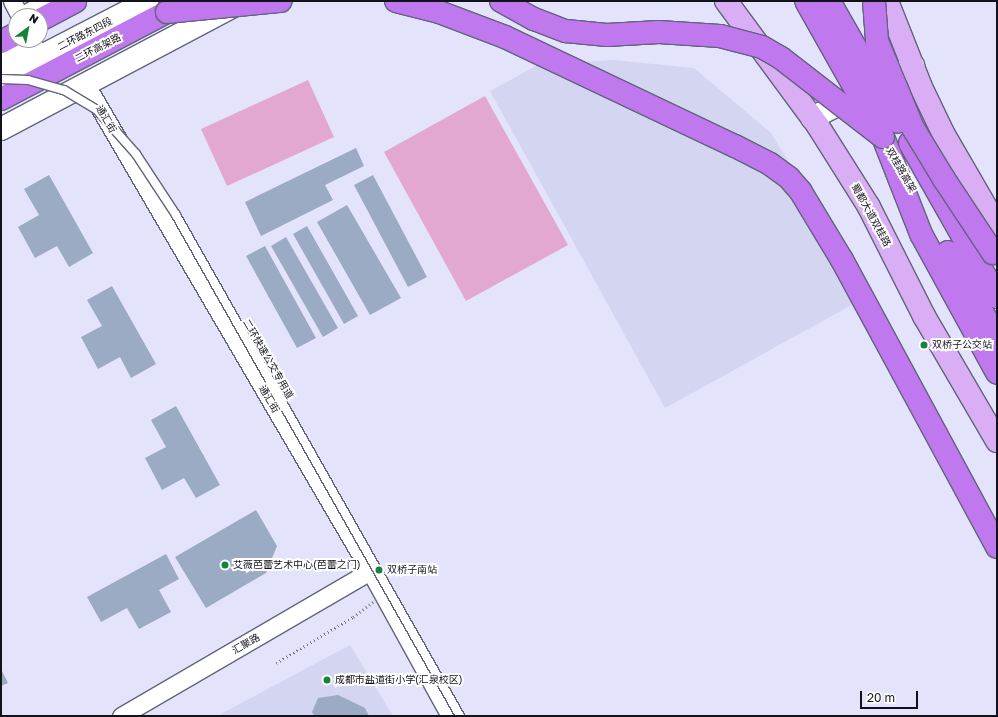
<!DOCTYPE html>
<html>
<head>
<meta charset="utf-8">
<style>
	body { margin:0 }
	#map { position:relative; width:998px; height:717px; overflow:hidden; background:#e3e4fc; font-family:"Golos Text","Noto Sans SC",sans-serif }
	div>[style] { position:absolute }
	.built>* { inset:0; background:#d3d5f1 }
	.green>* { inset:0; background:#e2a8d1 }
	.building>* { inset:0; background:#9aabc3 }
	.path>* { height:2.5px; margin-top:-1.25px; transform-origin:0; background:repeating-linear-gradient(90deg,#778 0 1px,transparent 0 4px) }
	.roads { filter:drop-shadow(1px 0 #62637c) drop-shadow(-1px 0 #62637c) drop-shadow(0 1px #62637c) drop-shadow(0 -1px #62637c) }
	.street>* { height:17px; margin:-8.5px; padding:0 8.5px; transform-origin:8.5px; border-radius:8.5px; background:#fff }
	.secondary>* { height:22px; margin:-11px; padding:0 11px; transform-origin:11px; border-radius:11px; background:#fff }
	.primary>* { height:22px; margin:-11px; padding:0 11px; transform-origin:11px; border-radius:11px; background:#d9aef4 }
	.highway>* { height:22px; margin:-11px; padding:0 11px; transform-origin:11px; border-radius:11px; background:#bf78ed }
	.path-bridge>* { height:2.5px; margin-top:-1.25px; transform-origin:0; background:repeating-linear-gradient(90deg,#778 0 1px,transparent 0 4px) }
	.bridges { filter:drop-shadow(1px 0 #62637c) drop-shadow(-1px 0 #62637c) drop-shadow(0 1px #62637c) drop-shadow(0 -1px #62637c) }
	.lane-bridge>* { height:8px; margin:-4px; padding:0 4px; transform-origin:4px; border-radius:4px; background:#fff }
	.highway-bridge>* { height:22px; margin:-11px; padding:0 11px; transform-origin:11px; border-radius:11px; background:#bf78ed }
	.dots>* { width:11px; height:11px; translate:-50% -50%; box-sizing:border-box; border:2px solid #fff; border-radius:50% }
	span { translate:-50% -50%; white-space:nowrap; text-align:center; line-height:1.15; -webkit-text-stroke:4px #fff; paint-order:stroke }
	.street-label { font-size:10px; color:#12121c }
	.poi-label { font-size:10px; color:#12121c }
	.left { translate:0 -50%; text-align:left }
	.frame { position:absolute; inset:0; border:2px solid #12121c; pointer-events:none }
	.north { position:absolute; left:8px; top:8px; width:40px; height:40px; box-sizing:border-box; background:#fff; border:1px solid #a0a0a4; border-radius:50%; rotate:32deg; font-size:11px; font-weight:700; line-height:16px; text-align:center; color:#12121c }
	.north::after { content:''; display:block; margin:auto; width:14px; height:18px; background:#168339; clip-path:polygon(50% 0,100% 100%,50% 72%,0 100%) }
	.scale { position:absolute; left:860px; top:691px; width:58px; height:18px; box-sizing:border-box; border:2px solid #12121c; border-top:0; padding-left:5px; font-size:12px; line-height:14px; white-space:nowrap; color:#12121c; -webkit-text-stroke:3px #fff; paint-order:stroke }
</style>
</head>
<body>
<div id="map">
	<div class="built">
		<div style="clip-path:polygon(613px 60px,694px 68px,771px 133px,870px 295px,665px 408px,490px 91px,538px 65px)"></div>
		<div style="clip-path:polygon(350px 645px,393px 716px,217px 716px)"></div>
	</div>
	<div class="green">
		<div style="clip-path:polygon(308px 80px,334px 137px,227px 186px,201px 129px)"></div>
		<div style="clip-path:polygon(485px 96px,568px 245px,466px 301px,384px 152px)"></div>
	</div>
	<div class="building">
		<div style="clip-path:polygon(356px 148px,364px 166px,325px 185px,333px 200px,261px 236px,245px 202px)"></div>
		<div style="clip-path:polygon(49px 175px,93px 253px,69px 267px,57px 246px,35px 258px,18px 227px,39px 215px,24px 189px)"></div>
		<div style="clip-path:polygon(373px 175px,427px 277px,408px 287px,354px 185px)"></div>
		<div style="clip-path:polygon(347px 205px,401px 298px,370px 315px,317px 222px)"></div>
		<div style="clip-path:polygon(307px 226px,358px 316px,344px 324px,293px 234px)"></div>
		<div style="clip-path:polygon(286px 237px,338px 328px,323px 337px,271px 246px)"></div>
		<div style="clip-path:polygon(265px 246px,316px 338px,297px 348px,246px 256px)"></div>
		<div style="clip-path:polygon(112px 286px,156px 364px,131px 378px,120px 357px,98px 369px,81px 337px,102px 326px,87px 300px)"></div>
		<div style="clip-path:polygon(176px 406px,220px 485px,196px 498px,184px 478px,162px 490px,145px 458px,166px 447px,151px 420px)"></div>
		<div style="clip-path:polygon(256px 510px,277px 546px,266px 573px,206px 608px,175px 557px)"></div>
		<div style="clip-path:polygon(166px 554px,179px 579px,159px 590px,171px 612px,139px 629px,127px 608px,101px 622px,87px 597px)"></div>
		<div style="clip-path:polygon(1px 669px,8px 683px,1px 686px)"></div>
		<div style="clip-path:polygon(338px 695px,365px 708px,369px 716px,314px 716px,312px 712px,318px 698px)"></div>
	</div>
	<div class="path">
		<div style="left:276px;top:663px;width:90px;rotate:-30.9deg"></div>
	</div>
	<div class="roads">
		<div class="street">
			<div style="left:12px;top:1px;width:17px;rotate:62deg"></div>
			<div style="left:85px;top:83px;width:565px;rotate:59.71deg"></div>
			<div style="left:370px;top:571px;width:166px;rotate:61.1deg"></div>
			<div style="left:121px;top:716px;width:288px;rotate:-30.2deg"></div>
		</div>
		<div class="secondary">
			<div style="left:27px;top:16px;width:31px;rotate:-29deg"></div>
			<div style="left:1px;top:60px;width:34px;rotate:-27deg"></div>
			<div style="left:1px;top:77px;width:165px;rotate:-27.3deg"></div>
			<div style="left:812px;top:118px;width:114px;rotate:-27.2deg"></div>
			<div style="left:1px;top:129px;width:263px;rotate:-27.9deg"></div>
		</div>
		<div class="primary">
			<div style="left:726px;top:1px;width:155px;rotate:53.6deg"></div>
			<div style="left:818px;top:126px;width:96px;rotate:57.8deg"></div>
			<div style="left:869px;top:207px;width:122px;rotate:63.2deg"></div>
			<div style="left:924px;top:316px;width:145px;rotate:59.7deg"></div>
			<div style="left:887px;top:1px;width:92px;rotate:68.4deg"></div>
			<div style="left:921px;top:87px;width:51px;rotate:64.4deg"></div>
			<div style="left:943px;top:133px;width:108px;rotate:59.9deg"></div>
		</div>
		<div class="highway">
			<div style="left:396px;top:1px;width:44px;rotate:14.3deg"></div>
			<div style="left:439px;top:12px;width:71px;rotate:20.7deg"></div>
			<div style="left:505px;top:37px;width:255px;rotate:25.4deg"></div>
			<div style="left:735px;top:146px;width:39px;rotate:27deg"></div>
			<div style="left:770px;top:164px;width:24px;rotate:36deg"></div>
			<div style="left:789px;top:178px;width:18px;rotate:49deg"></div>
			<div style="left:801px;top:192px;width:79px;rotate:58.9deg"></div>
			<div style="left:842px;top:260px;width:326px;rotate:61.6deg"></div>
			<div style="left:40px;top:20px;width:40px;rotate:-28deg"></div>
			<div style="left:1px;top:42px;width:17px;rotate:-28deg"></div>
			<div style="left:1px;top:99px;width:187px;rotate:-27.7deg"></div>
			<div style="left:167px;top:12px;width:19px;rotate:-18deg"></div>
			<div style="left:883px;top:137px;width:104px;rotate:68.6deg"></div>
			<div style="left:921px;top:234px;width:158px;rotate:61.3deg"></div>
			<div style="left:910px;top:143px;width:177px;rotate:60.5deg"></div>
			<div style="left:948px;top:252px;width:99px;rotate:60.3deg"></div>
		</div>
	</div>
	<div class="path-bridge">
		<div style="left:353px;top:617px;width:31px;rotate:-37deg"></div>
	</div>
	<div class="bridges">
		<div class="lane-bridge">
			<div style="left:1px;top:79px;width:27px;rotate:2deg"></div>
			<div style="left:28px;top:80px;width:37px;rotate:16deg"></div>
			<div style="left:64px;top:90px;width:39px;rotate:31deg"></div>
			<div style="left:97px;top:110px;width:59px;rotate:48.4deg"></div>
			<div style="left:136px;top:154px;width:73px;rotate:56.7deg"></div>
			<div style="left:176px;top:215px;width:576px;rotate:60.45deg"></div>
		</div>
		<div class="highway-bridge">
			<div style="left:501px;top:1px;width:38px;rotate:29deg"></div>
			<div style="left:534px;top:19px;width:34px;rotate:21deg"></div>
			<div style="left:566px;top:31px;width:41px;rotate:5.6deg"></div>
			<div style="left:607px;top:35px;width:52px;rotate:-3.3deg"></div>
			<div style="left:659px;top:32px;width:61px;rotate:3.8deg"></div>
			<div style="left:720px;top:36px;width:43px;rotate:14.7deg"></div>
			<div style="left:762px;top:47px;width:22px;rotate:30deg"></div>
			<div style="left:781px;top:58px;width:129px;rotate:37.8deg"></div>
			<div style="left:806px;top:1px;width:147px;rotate:60.6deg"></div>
			<div style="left:829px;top:1px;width:139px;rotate:60.3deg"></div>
			<div style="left:874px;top:1px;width:40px;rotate:85.7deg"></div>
			<div style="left:877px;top:41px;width:94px;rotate:67.5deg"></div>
			<div style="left:913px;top:128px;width:60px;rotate:58.7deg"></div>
			<div style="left:944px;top:179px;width:89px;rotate:56.5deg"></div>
			<div style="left:167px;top:12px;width:114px;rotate:-5.6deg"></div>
		</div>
	</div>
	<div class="dots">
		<div style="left:924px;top:345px;background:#168339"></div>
		<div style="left:225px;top:565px;background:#168339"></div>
		<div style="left:379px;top:570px;background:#168339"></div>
		<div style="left:327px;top:680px;background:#168339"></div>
	</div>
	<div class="street-label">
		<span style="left:85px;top:34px;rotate:-27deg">二环路东四段</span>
		<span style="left:98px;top:48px;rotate:-27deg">二环高架路</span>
		<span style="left:106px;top:119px;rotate:60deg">通汇街</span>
		<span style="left:901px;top:170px;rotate:60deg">双桂路高架</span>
		<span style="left:871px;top:215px;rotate:61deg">蜀都大道双桂路</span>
		<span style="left:268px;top:359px;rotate:60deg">二环快速公交专用道</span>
		<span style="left:269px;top:399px;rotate:60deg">通汇街</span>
		<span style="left:246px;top:644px;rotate:-30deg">汇聚路</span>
	</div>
	<div class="poi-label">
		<span class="left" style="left:932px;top:345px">双桥子公交站</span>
		<span class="left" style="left:233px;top:565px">艾薇芭蕾艺术中心(芭蕾之门)</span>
		<span class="left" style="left:387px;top:570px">双桥子南站</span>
		<span class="left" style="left:335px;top:680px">成都市盐道街小学(汇泉校区)</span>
	</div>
	<div class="frame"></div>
	<div class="north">N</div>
	<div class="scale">20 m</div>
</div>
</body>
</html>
